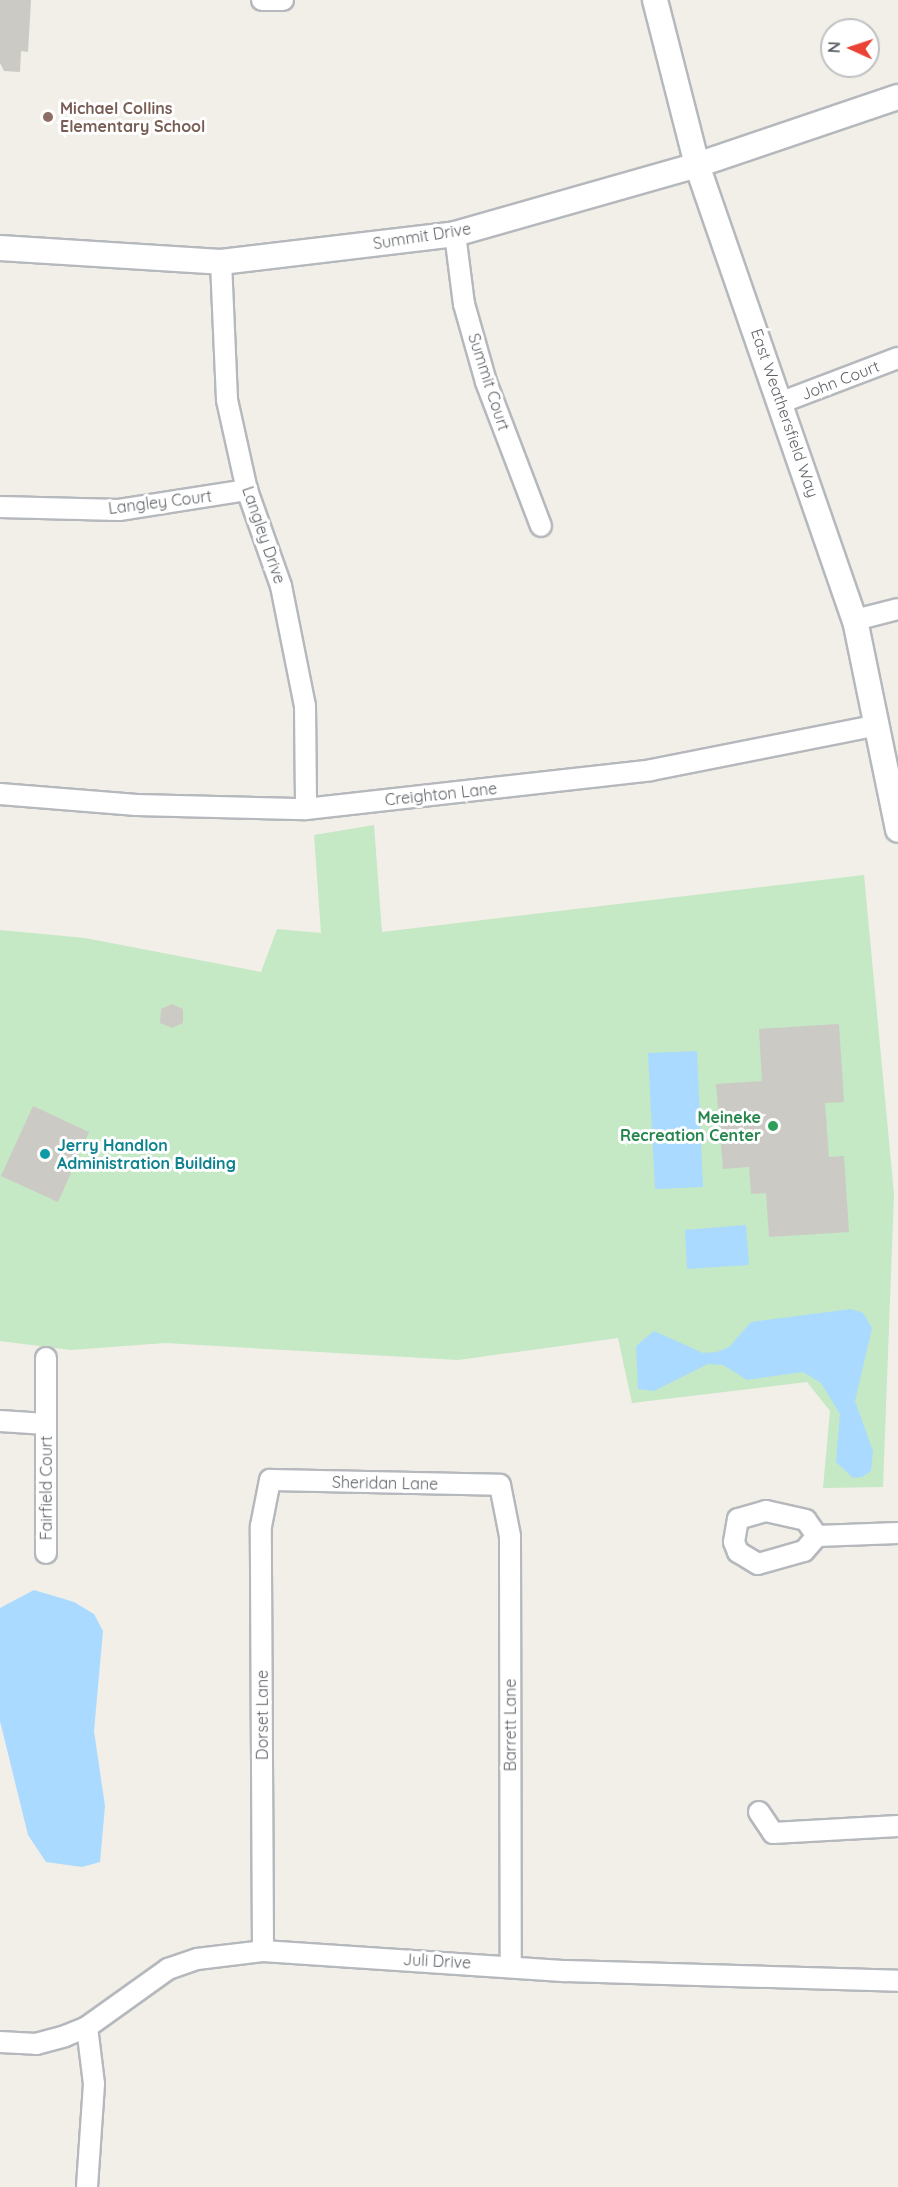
<!DOCTYPE html>
<html>
<head>
<meta charset="utf-8">
<style>
	body { margin:0 }
	#map { position:relative; width:898px; height:2187px; overflow:hidden; background:#f1efe8; font-family:Quicksand,sans-serif }
	div>[style] { position:absolute }
	.green>* { inset:0; background:#c5e8c5 }
	.water>* { inset:0; background:#aadaff }
	.building>* { inset:0; background:#cccac5 }
	.roads { filter:drop-shadow(2px 0 #b5b8bc) drop-shadow(-2px 0 #b5b8bc) drop-shadow(0 2px #b5b8bc) drop-shadow(0 -2px #b5b8bc) }
	.minor>* { height:20px; margin:-10px; padding:0 10px; transform-origin:10px; border-radius:10px; background:#fff }
	.tertiary>* { height:24px; margin:-12px; padding:0 12px; transform-origin:12px; border-radius:12px; background:#fff }
	.dots>* { width:16px; height:16px; translate:-50% -50%; box-sizing:border-box; border:3px solid #fff; border-radius:50% }
	span { translate:-50% -50%; white-space:nowrap; text-align:center; line-height:1.15; -webkit-text-stroke:6px #fff; paint-order:stroke }
	.education-label { font-size:16px; color:#785e54; font-weight:700 }
	.left { translate:0 -50%; text-align:left }
	.street-label { font-size:16px; color:#5f6368 }
	.leisure-label { font-size:16px; color:#27864d; font-weight:700 }
	.right { translate:-100% -50%; text-align:right }
	.culture-label { font-size:16px; color:#0d838f; font-weight:700 }
	.north { position:absolute; left:820px; top:18px; width:60px; height:60px; box-sizing:border-box; background:#fff; border:2px solid #bfc1c3; border-radius:50%; rotate:273deg; font-size:16px; font-weight:700; line-height:24px; text-align:center; color:#5f6368 }
	.north::after { content:''; display:block; margin:auto; width:21px; height:27px; background:#ea4335; clip-path:polygon(50% 0,100% 100%,50% 72%,0 100%) }
</style>
</head>
<body>
<div id="map">
	<div class="green">
		<div style="clip-path:polygon(374px 825px,382px 932px,864px 875px,894px 1194px,883px 1487px,823px 1488px,830px 1411px,807px 1382px,632px 1403px,618px 1338px,458px 1360px,165px 1343px,71px 1350px,0 1341px,0 930px,85px 938px,261px 972px,277px 929px,321px 933px,314px 835px)"></div>
	</div>
	<div class="water">
		<div style="clip-path:polygon(697px 1051px,703px 1187px,655px 1189px,648px 1053px)"></div>
		<div style="clip-path:polygon(746px 1225px,749px 1265px,687px 1269px,685px 1230px)"></div>
		<div style="clip-path:polygon(851px 1309px,863px 1313px,872px 1328px,855px 1401px,873px 1451px,871px 1471px,862px 1477px,853px 1478px,836px 1462px,840px 1414px,821px 1383px,803px 1372px,747px 1380px,723px 1365px,708px 1364px,654px 1391px,638px 1389px,636px 1346px,654px 1331px,703px 1353px,717px 1352px,729px 1347px,751px 1322px)"></div>
		<div style="clip-path:polygon(34px 1590px,74px 1602px,94px 1614px,103px 1631px,94px 1731px,105px 1806px,100px 1862px,82px 1867px,46px 1862px,28px 1835px,0 1721px,0 1608px)"></div>
	</div>
	<div class="building">
		<div style="clip-path:polygon(0 0,31px 0,28px 52px,21px 51px,20px 72px,4px 71px,0 63px)"></div>
		<div style="clip-path:polygon(172px 1004px,183px 1009px,183px 1023px,172px 1028px,160px 1023px,161px 1009px)"></div>
		<div style="clip-path:polygon(839px 1024px,844px 1102px,825px 1103px,829px 1157px,844px 1156px,849px 1232px,769px 1237px,766px 1193px,751px 1194px,749px 1167px,723px 1169px,716px 1084px,762px 1081px,759px 1029px)"></div>
		<div style="clip-path:polygon(33px 1106px,89px 1132px,58px 1202px,1px 1176px)"></div>
	</div>
	<div class="roads">
		<div class="minor">
			<div style="left:262px;top:0;width:21px"></div>
			<div style="left:455px;top:234px;width:71px;rotate:82.7deg"></div>
			<div style="left:464px;top:304px;width:81px;rotate:74.2deg"></div>
			<div style="left:486px;top:382px;width:154px;rotate:69.1deg"></div>
			<div style="left:221px;top:262px;width:138px;rotate:87.5deg"></div>
			<div style="left:227px;top:400px;width:92px;rotate:77.5deg"></div>
			<div style="left:247px;top:490px;width:102px;rotate:70.5deg"></div>
			<div style="left:281px;top:586px;width:122px;rotate:78.7deg"></div>
			<div style="left:305px;top:706px;width:103px;rotate:89.4deg"></div>
			<div style="left:782px;top:402px;width:124px;rotate:-20.8deg"></div>
			<div style="left:0;top:507px;width:119px;rotate:1.4deg"></div>
			<div style="left:119px;top:510px;width:130px;rotate:-8.9deg"></div>
			<div style="left:855px;top:620px;width:44px;rotate:-14.3deg"></div>
			<div style="left:0;top:794px;width:137px;rotate:4.6deg"></div>
			<div style="left:137px;top:805px;width:169px;rotate:1.4deg"></div>
			<div style="left:306px;top:809px;width:347px;rotate:-6.4deg"></div>
			<div style="left:651px;top:770px;width:231px;rotate:-11.2deg"></div>
			<div style="left:46px;top:1358px;width:195px;rotate:90deg"></div>
			<div style="left:0;top:1421px;width:46px;rotate:3.7deg"></div>
			<div style="left:817px;top:1536px;width:19px;rotate:-125deg"></div>
			<div style="left:806px;top:1520px;width:41px;rotate:-167.3deg"></div>
			<div style="left:766px;top:1511px;width:29px;rotate:164deg"></div>
			<div style="left:738px;top:1519px;width:23px;rotate:100deg"></div>
			<div style="left:734px;top:1542px;width:11px;rotate:68deg"></div>
			<div style="left:738px;top:1552px;width:23px;rotate:31deg"></div>
			<div style="left:758px;top:1564px;width:48px;rotate:-15.8deg"></div>
			<div style="left:804px;top:1551px;width:20px;rotate:-49deg"></div>
			<div style="left:817px;top:1536px;width:81px;rotate:-2.1deg"></div>
			<div style="left:759px;top:1812px;width:25px;rotate:56deg"></div>
			<div style="left:773px;top:1833px;width:125px;rotate:-3.2deg"></div>
			<div style="left:263px;top:1951px;width:425px;rotate:-90.3deg"></div>
			<div style="left:261px;top:1526px;width:47px;rotate:-78.9deg"></div>
			<div style="left:270px;top:1480px;width:230px;rotate:1.2deg"></div>
			<div style="left:500px;top:1485px;width:52px;rotate:78.9deg"></div>
			<div style="left:510px;top:1536px;width:429px;rotate:89.9deg"></div>
			<div style="left:87px;top:2027px;width:57px;rotate:83deg"></div>
			<div style="left:94px;top:2084px;width:103px;rotate:93.9deg"></div>
			<div style="left:0;top:2042px;width:36px;rotate:3deg"></div>
			<div style="left:36px;top:2044px;width:30px;rotate:-15deg"></div>
			<div style="left:65px;top:2036px;width:24px;rotate:-22deg"></div>
			<div style="left:87px;top:2027px;width:100px;rotate:-35.6deg"></div>
			<div style="left:168px;top:1969px;width:31px;rotate:-19deg"></div>
			<div style="left:197px;top:1959px;width:66px;rotate:-6.9deg"></div>
			<div style="left:263px;top:1951px;width:304px;rotate:3.8deg"></div>
			<div style="left:566px;top:1971px;width:332px;rotate:1.7deg"></div>
		</div>
		<div class="tertiary">
			<div style="left:655px;top:0;width:170px;rotate:75.7deg"></div>
			<div style="left:697px;top:165px;width:482px;rotate:70.9deg"></div>
			<div style="left:855px;top:620px;width:214px;rotate:78.4deg"></div>
			<div style="left:0;top:248px;width:221px;rotate:3.6deg"></div>
			<div style="left:221px;top:262px;width:236px;rotate:-6.8deg"></div>
			<div style="left:455px;top:234px;width:252px;rotate:-15.9deg"></div>
			<div style="left:697px;top:165px;width:212px;rotate:-18.7deg"></div>
		</div>
	</div>
	<div class="dots">
		<div style="left:48px;top:117px;background:#8d6e63"></div>
		<div style="left:773px;top:1126px;background:#2e9e5b"></div>
		<div style="left:45px;top:1154px;background:#0f9aa8"></div>
	</div>
	<div class="education-label">
		<span class="left" style="left:60px;top:117px">Michael Collins<br>Elementary School</span>
	</div>
	<div class="street-label">
		<span style="left:422px;top:236px;rotate:-9deg">Summit Drive</span>
		<span style="left:840px;top:380px;rotate:-21deg">John Court</span>
		<span style="left:489px;top:382px;rotate:72deg">Summit Court</span>
		<span style="left:785px;top:413px;rotate:71deg">East Weathersfield Way</span>
		<span style="left:160px;top:502px;rotate:-7deg">Langley Court</span>
		<span style="left:264px;top:535px;rotate:71deg">Langley Drive</span>
		<span style="left:441px;top:794px;rotate:-6deg">Creighton Lane</span>
		<span style="left:385px;top:1483px;rotate:1deg">Sheridan Lane</span>
		<span style="left:46px;top:1488px;rotate:-90deg">Fairfield Court</span>
		<span style="left:262px;top:1715px;rotate:-90deg">Dorset Lane</span>
		<span style="left:510px;top:1725px;rotate:-90deg">Barrett Lane</span>
		<span style="left:437px;top:1961px;rotate:3deg">Juli Drive</span>
	</div>
	<div class="leisure-label">
		<span class="right" style="left:761px;top:1126px">Meineke<br>Recreation Center</span>
	</div>
	<div class="culture-label">
		<span class="left" style="left:57px;top:1154px">Jerry Handlon<br>Administration Building</span>
	</div>
	<div class="north">N</div>
</div>
</body>
</html>
